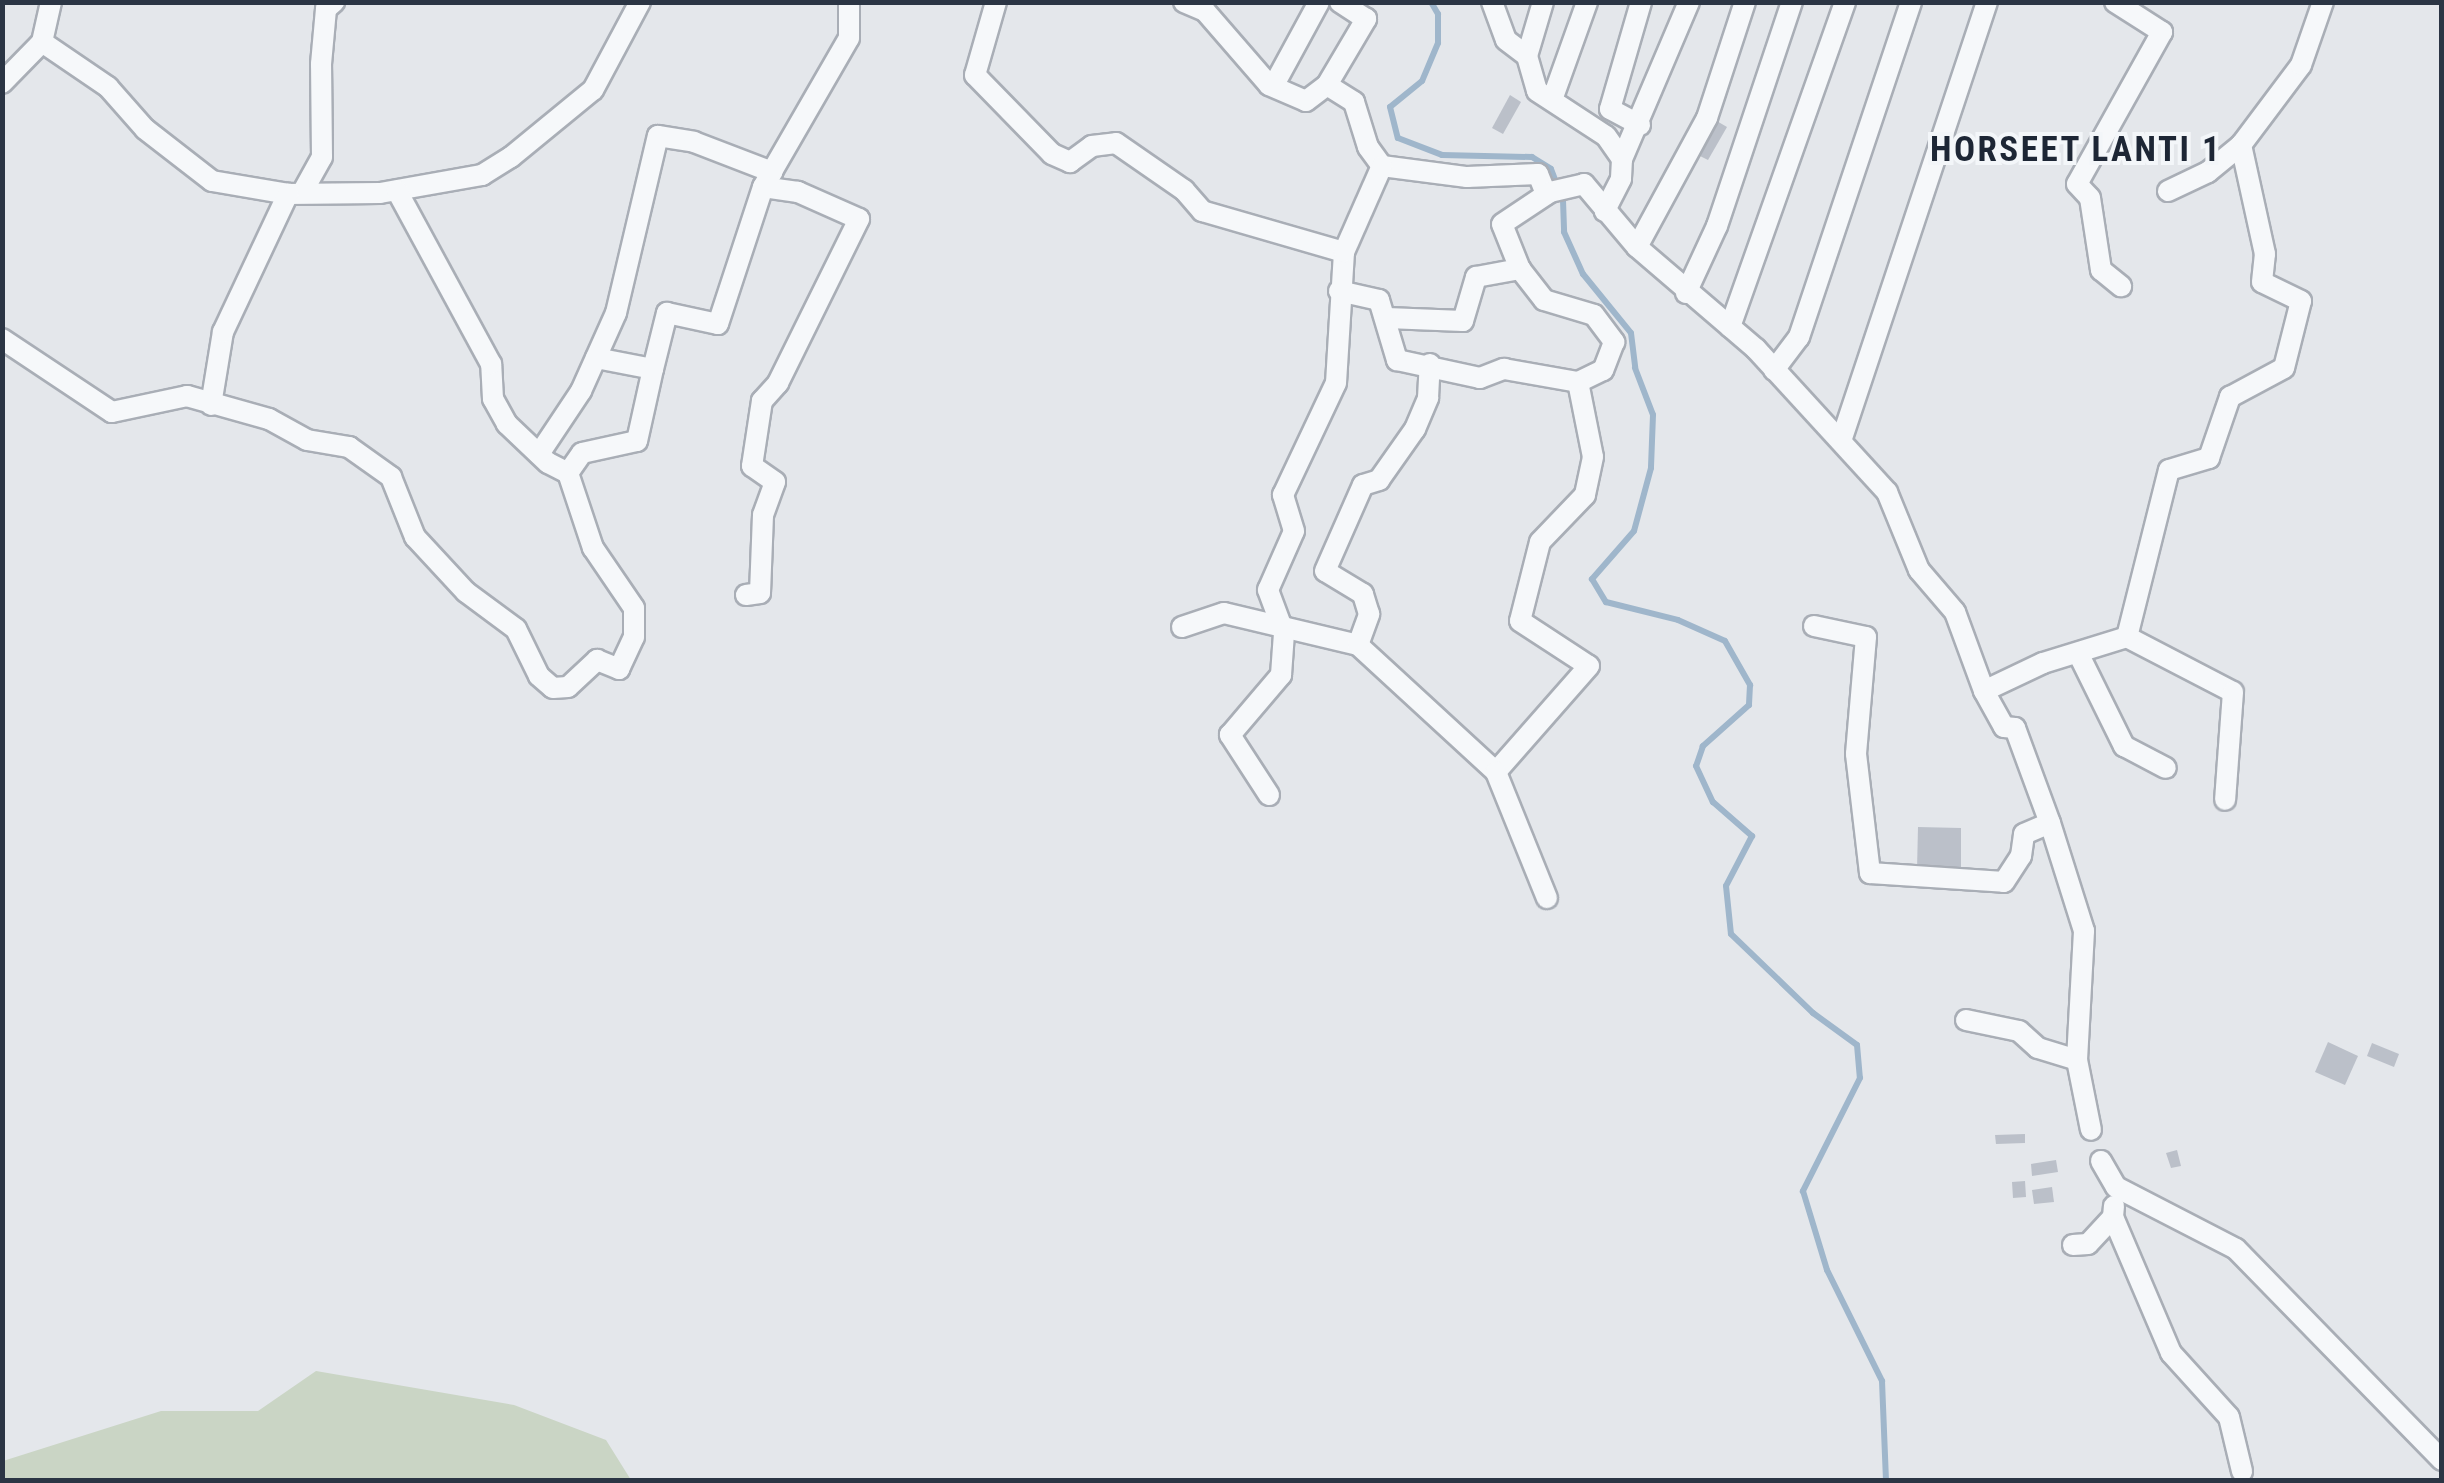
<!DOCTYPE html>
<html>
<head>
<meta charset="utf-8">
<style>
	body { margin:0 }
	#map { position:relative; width:2444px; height:1483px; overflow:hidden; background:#e4e7eb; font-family:"Roboto Condensed",sans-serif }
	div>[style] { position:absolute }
	.green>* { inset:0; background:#cad5c5 }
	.stream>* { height:6px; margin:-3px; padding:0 3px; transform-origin:3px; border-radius:3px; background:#9fb6cb }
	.building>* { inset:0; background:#bbc0c9 }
	.roads { filter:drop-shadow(2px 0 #a9aeb6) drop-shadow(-2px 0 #a9aeb6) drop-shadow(0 2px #a9aeb6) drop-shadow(0 -2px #a9aeb6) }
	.street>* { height:20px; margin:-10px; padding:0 10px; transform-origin:10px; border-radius:10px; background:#f6f8fa }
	span { translate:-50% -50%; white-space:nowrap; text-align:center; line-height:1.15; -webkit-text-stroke:8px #f3f6f9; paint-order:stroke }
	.district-label { font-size:35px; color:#1d2635; font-weight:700; letter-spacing:2.5px }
	.frame { position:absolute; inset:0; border:5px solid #2b3544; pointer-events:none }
</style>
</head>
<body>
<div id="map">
	<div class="green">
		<div style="clip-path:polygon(316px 1371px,514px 1405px,606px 1440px,631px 1480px,3px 1480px,3px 1461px,161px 1411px,258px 1411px)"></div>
	</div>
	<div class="stream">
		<div style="left:1431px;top:2px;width:14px;rotate:60deg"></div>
		<div style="left:1438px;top:14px;width:29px;rotate:90deg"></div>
		<div style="left:1438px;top:43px;width:41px;rotate:112.8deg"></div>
		<div style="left:1422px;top:81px;width:41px;rotate:140.9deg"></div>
		<div style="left:1390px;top:107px;width:32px;rotate:76deg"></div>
		<div style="left:1398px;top:138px;width:47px;rotate:21.1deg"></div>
		<div style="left:1442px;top:155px;width:90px;rotate:1.3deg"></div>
		<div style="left:1532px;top:157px;width:22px;rotate:32deg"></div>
		<div style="left:1551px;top:169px;width:33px;rotate:69deg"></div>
		<div style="left:1563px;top:200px;width:32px;rotate:88deg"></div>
		<div style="left:1564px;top:232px;width:46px;rotate:65.7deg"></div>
		<div style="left:1583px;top:274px;width:76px;rotate:50.9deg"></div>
		<div style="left:1631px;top:333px;width:35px;rotate:83deg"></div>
		<div style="left:1635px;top:368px;width:50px;rotate:69deg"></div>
		<div style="left:1653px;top:415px;width:53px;rotate:92.2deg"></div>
		<div style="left:1651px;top:468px;width:65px;rotate:105.1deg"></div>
		<div style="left:1634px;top:531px;width:64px;rotate:131.2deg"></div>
		<div style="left:1592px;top:579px;width:27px;rotate:59deg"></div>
		<div style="left:1606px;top:602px;width:74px;rotate:14deg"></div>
		<div style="left:1678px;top:620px;width:51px;rotate:24.1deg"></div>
		<div style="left:1725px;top:641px;width:51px;rotate:60.4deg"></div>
		<div style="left:1750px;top:685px;width:20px;rotate:93deg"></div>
		<div style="left:1749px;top:705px;width:62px;rotate:138.3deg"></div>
		<div style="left:1703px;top:746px;width:21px;rotate:109deg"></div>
		<div style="left:1696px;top:766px;width:40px;rotate:65deg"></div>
		<div style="left:1713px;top:802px;width:52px;rotate:41.1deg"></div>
		<div style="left:1752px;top:836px;width:56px;rotate:117.5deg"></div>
		<div style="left:1726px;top:886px;width:48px;rotate:84.1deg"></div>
		<div style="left:1731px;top:934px;width:114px;rotate:43.9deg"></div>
		<div style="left:1813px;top:1013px;width:54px;rotate:36deg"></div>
		<div style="left:1857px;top:1045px;width:33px;rotate:85deg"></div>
		<div style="left:1860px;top:1078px;width:127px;rotate:116.8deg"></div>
		<div style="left:1803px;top:1191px;width:83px;rotate:73.1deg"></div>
		<div style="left:1827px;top:1270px;width:124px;rotate:63.6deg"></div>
		<div style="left:1882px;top:1381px;width:99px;rotate:87.7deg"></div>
	</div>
	<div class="building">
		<div style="clip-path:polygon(1510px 95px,1521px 102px,1503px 134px,1492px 128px)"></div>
		<div style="clip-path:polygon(1715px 120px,1727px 127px,1708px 160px,1696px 154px)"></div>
		<div style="clip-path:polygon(1918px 827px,1961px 828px,1961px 871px,1917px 870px)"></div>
		<div style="clip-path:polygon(2328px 1042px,2358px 1056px,2345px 1085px,2315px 1072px)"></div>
		<div style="clip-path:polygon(2372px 1043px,2399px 1054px,2394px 1067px,2367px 1056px)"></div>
		<div style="clip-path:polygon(2025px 1134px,2025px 1143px,1996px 1144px,1995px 1135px)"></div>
		<div style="clip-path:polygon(2177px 1150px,2181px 1166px,2171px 1168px,2166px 1153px)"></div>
		<div style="clip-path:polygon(2056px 1160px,2058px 1172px,2032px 1176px,2031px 1164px)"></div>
		<div style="clip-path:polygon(2025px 1181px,2026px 1197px,2013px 1198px,2012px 1182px)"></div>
		<div style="clip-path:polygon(2052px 1187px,2054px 1202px,2034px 1204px,2032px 1190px)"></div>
	</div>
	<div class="roads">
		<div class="street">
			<div style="left:996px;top:2px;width:76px;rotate:106deg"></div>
			<div style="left:975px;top:75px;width:110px;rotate:45.7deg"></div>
			<div style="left:1052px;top:154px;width:20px;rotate:24deg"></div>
			<div style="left:1070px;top:162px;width:27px;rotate:-36deg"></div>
			<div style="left:1092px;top:146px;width:24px;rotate:-7deg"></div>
			<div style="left:1116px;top:143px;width:83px;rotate:34.7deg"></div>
			<div style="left:1184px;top:190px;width:28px;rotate:49deg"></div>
			<div style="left:1202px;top:211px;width:148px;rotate:16.1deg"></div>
			<div style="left:1184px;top:2px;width:23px;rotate:23deg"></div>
			<div style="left:1205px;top:11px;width:98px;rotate:49.1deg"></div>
			<div style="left:1269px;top:85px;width:40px;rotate:23.4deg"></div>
			<div style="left:1306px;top:101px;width:26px;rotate:-37deg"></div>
			<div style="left:1327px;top:85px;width:32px;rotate:32deg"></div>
			<div style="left:1354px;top:102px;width:47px;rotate:72.7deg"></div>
			<div style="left:1368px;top:147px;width:24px;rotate:54deg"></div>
			<div style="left:1382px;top:166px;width:86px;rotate:7.4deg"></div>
			<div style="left:1467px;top:177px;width:71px;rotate:-2.4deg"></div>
			<div style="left:1538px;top:174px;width:22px;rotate:68deg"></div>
			<div style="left:1492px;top:2px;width:40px;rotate:69.8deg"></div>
			<div style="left:1506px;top:40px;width:26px;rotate:37deg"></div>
			<div style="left:1527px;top:56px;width:36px;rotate:74deg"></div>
			<div style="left:1537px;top:91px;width:82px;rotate:33.1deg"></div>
			<div style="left:1606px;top:136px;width:28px;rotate:55deg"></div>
			<div style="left:1622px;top:159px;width:20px;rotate:93deg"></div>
			<div style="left:1621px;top:179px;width:36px;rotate:117deg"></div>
			<div style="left:2115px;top:2px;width:56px;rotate:32.6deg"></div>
			<div style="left:2162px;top:32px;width:174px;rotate:119.2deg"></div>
			<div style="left:2077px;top:184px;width:19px;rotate:47deg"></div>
			<div style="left:2090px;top:198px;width:73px;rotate:81.3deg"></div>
			<div style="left:2101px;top:270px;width:26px;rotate:39deg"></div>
			<div style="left:42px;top:42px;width:80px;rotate:34.3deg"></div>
			<div style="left:108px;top:87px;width:56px;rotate:48.6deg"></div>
			<div style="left:145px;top:129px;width:85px;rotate:37.8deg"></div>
			<div style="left:212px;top:181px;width:77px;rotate:9.7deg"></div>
			<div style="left:288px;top:194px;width:92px;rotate:-0.6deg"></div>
			<div style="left:380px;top:193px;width:104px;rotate:-10deg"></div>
			<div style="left:482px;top:175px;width:34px;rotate:-32deg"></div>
			<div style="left:511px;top:157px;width:106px;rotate:-39.3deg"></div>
			<div style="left:593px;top:90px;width:100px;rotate:-61.9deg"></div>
			<div style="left:1527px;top:56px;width:56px;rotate:-73.5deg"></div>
			<div style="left:2px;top:83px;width:57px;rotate:-45.7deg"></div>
			<div style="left:42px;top:42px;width:41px;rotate:-77.3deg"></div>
			<div style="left:1275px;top:83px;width:92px;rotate:-61.5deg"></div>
			<div style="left:1327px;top:85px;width:77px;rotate:-59.4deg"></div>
			<div style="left:1366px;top:19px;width:31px;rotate:-147deg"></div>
			<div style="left:1552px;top:100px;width:104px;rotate:-70.3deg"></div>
			<div style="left:1640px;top:125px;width:34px;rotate:-152deg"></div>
			<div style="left:1610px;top:109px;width:111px;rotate:-73.8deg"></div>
			<div style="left:1622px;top:159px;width:171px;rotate:-66.9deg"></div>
			<div style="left:2168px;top:191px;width:44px;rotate:-25.4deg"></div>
			<div style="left:2208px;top:172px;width:43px;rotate:-39.3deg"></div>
			<div style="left:302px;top:193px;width:41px;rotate:-60.9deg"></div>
			<div style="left:322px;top:157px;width:93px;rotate:-90.6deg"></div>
			<div style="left:321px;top:64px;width:55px;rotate:-84.8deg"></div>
			<div style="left:326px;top:9px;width:11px;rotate:-41deg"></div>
			<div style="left:1637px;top:247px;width:147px;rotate:-61.5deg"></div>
			<div style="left:1707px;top:118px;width:122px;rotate:-71.9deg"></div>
			<div style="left:1520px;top:269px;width:48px;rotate:-111.8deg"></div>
			<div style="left:1502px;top:224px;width:58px;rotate:-33.7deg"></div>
			<div style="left:1550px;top:192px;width:35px;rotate:-13deg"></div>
			<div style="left:1584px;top:184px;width:82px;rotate:49.9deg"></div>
			<div style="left:1637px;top:247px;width:157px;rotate:40.6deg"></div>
			<div style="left:1756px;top:349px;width:194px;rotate:47.5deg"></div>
			<div style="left:1887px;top:492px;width:84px;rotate:67.7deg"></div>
			<div style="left:1919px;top:570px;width:55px;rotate:49.4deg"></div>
			<div style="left:1955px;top:612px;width:84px;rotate:69.8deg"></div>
			<div style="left:1984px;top:691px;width:41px;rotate:60.9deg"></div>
			<div style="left:2004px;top:727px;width:11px;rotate:5deg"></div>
			<div style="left:2015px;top:728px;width:101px;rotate:69.8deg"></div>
			<div style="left:2050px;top:823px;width:113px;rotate:72.5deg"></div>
			<div style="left:2084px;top:931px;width:129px;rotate:93.1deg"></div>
			<div style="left:2077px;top:1060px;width:71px;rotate:78.7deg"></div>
			<div style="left:1339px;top:291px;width:41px;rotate:12.7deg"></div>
			<div style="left:1379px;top:300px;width:63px;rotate:73.3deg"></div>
			<div style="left:1397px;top:360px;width:85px;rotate:12.2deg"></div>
			<div style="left:1480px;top:378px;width:26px;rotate:-21deg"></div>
			<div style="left:1504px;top:369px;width:75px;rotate:10deg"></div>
			<div style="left:1686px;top:293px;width:74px;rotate:-65.2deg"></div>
			<div style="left:1717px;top:226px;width:236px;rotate:-71.5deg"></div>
			<div style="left:1387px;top:318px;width:76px;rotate:2.3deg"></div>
			<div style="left:1463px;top:321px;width:46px;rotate:-73.5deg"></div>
			<div style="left:1476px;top:277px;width:45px;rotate:-10.3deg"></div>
			<div style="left:1520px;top:269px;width:39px;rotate:52deg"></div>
			<div style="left:1544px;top:300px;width:52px;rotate:16.7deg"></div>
			<div style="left:1594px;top:315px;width:34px;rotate:53deg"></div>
			<div style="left:1614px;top:342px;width:30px;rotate:111deg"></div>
			<div style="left:1603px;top:370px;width:28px;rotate:154deg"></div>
			<div style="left:1578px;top:382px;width:76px;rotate:78.7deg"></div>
			<div style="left:1593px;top:457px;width:39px;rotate:102deg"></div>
			<div style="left:1585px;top:495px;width:65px;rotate:133.8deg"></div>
			<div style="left:1540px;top:542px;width:81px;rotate:104.2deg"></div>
			<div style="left:1520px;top:621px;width:82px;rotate:33.1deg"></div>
			<div style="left:1589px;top:666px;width:141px;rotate:131.3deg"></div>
			<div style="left:1730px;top:327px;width:345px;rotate:-70.5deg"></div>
			<div style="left:2px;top:339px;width:132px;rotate:33.6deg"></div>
			<div style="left:112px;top:412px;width:77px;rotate:-12deg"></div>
			<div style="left:187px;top:396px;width:85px;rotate:15.7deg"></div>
			<div style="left:269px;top:419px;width:43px;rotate:28.9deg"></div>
			<div style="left:307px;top:440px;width:43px;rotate:9.5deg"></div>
			<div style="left:349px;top:447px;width:52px;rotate:35.5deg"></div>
			<div style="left:391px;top:477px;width:65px;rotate:68.2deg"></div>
			<div style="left:415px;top:537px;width:75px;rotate:47.2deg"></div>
			<div style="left:466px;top:592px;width:62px;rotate:36.5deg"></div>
			<div style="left:516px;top:629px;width:52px;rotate:63.9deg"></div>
			<div style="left:539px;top:676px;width:18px;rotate:41deg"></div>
			<div style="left:553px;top:688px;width:15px;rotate:-4deg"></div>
			<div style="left:568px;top:687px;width:40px;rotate:-43deg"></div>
			<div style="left:597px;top:660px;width:24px;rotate:22deg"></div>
			<div style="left:619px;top:669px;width:35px;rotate:-65deg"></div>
			<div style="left:634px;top:637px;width:29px;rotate:-90deg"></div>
			<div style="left:634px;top:608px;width:73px;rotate:-124.3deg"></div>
			<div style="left:593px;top:548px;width:79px;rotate:-108.4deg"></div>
			<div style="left:568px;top:473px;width:22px;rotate:-153deg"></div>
			<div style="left:548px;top:463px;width:57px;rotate:-136.4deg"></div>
			<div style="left:507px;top:424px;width:29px;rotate:-119deg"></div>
			<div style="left:493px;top:399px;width:35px;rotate:-93deg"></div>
			<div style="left:491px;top:364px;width:197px;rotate:-118.5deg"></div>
			<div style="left:596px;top:358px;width:58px;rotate:10.9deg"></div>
			<div style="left:653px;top:369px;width:58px;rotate:-76deg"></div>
			<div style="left:667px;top:313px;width:52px;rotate:12.2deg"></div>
			<div style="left:718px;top:324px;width:144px;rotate:-71.8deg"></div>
			<div style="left:763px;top:187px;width:172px;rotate:-60deg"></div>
			<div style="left:849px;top:38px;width:36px;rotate:-90deg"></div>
			<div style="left:1774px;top:370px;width:41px;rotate:-52.9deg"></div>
			<div style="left:1799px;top:337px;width:353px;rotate:-71.5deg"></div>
			<div style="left:211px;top:405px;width:74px;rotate:-80.7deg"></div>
			<div style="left:223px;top:332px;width:153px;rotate:-64.8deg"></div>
			<div style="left:1842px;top:438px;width:459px;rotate:-71.6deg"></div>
			<div style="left:539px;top:454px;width:76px;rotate:-56.3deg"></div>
			<div style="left:581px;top:391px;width:85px;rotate:-65.8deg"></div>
			<div style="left:616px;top:313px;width:182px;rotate:-76.7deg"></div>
			<div style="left:658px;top:136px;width:36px;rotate:9deg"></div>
			<div style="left:694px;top:142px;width:84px;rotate:21deg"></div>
			<div style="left:568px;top:473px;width:24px;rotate:-55deg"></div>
			<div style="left:582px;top:453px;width:56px;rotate:-12.3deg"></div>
			<div style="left:637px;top:441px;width:74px;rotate:-77.5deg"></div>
			<div style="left:746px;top:595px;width:14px;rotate:-8deg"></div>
			<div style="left:760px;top:593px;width:78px;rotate:-87.8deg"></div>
			<div style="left:763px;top:515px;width:35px;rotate:-70deg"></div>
			<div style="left:775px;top:482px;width:28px;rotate:-145deg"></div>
			<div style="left:752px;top:466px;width:66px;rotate:-81.3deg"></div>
			<div style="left:762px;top:401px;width:24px;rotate:-48deg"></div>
			<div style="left:778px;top:383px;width:183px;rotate:-63.7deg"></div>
			<div style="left:859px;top:219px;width:67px;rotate:-156.1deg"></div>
			<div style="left:798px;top:192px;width:35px;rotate:-172deg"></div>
			<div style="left:1814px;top:626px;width:53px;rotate:11.9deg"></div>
			<div style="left:1866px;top:637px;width:117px;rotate:94.9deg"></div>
			<div style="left:1856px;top:754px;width:120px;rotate:83.3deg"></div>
			<div style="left:1870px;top:873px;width:134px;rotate:3.8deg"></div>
			<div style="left:2004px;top:882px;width:31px;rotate:-57deg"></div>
			<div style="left:2021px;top:856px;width:22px;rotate:-82deg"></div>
			<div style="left:2024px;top:834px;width:28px;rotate:-23deg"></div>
			<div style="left:1182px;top:627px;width:44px;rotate:-18.4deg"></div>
			<div style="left:1224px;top:613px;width:138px;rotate:13.4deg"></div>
			<div style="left:1358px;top:645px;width:188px;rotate:42.6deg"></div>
			<div style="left:1496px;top:772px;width:136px;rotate:68deg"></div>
			<div style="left:2127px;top:637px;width:119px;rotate:27.4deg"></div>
			<div style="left:2233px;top:692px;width:108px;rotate:94.2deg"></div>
			<div style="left:1358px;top:645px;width:33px;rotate:-70deg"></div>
			<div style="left:1369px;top:614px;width:21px;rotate:-107deg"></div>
			<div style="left:1363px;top:594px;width:44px;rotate:-148.8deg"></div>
			<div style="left:1325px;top:571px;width:94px;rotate:-66.2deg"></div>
			<div style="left:1363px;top:485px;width:17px;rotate:-17deg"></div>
			<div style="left:1379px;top:480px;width:62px;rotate:-54.8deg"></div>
			<div style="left:1415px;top:429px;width:34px;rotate:-67deg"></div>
			<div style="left:1428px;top:398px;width:34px;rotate:-87deg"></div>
			<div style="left:2078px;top:653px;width:104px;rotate:63.7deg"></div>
			<div style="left:2124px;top:746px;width:47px;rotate:27.6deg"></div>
			<div style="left:1984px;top:691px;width:65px;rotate:-25.4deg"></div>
			<div style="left:2043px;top:663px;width:88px;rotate:-17.2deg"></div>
			<div style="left:2127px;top:637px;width:172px;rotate:-75.9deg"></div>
			<div style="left:2169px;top:470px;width:42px;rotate:-16.7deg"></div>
			<div style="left:2209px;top:458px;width:65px;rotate:-71deg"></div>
			<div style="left:2230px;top:397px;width:61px;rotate:-28.2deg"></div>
			<div style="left:2284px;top:368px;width:69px;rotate:-75.8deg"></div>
			<div style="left:2301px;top:301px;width:43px;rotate:-154deg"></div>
			<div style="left:2262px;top:282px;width:28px;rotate:-84deg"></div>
			<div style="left:2265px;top:254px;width:112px;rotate:-102.4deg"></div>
			<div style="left:2241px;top:145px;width:100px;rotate:-53.1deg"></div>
			<div style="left:2301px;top:65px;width:67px;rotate:-70.8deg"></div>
			<div style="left:1269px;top:795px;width:72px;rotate:-123deg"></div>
			<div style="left:1230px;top:735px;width:79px;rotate:-49.6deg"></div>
			<div style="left:1281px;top:675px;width:42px;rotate:-85.9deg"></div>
			<div style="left:1284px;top:633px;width:46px;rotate:-110.4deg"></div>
			<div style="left:1268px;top:590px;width:64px;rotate:-66.2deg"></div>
			<div style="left:1294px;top:531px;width:38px;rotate:-107deg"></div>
			<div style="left:1283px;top:495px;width:124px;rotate:-64.7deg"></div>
			<div style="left:1336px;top:383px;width:131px;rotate:-86.5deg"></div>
			<div style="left:1344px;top:252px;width:94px;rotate:-66.2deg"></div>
			<div style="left:1966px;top:1020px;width:54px;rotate:11.7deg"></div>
			<div style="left:2019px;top:1031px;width:25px;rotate:42deg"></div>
			<div style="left:2038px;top:1048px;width:41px;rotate:17.1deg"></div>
			<div style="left:2101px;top:1161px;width:30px;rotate:60deg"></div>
			<div style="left:2116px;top:1187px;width:135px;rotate:27.3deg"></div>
			<div style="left:2236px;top:1249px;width:295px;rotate:45.7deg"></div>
			<div style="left:2113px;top:1217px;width:148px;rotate:66.9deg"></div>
			<div style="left:2171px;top:1353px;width:86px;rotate:47.8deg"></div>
			<div style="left:2229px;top:1417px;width:56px;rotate:76.5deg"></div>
			<div style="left:2073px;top:1245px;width:15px;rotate:-4deg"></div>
			<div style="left:2088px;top:1244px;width:37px;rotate:-47deg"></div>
			<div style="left:2113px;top:1217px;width:11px;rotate:-85deg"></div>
		</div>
	</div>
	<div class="district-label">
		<span style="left:2076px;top:150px">HORSEET LANTI 1</span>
	</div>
	<div class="frame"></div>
</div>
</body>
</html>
